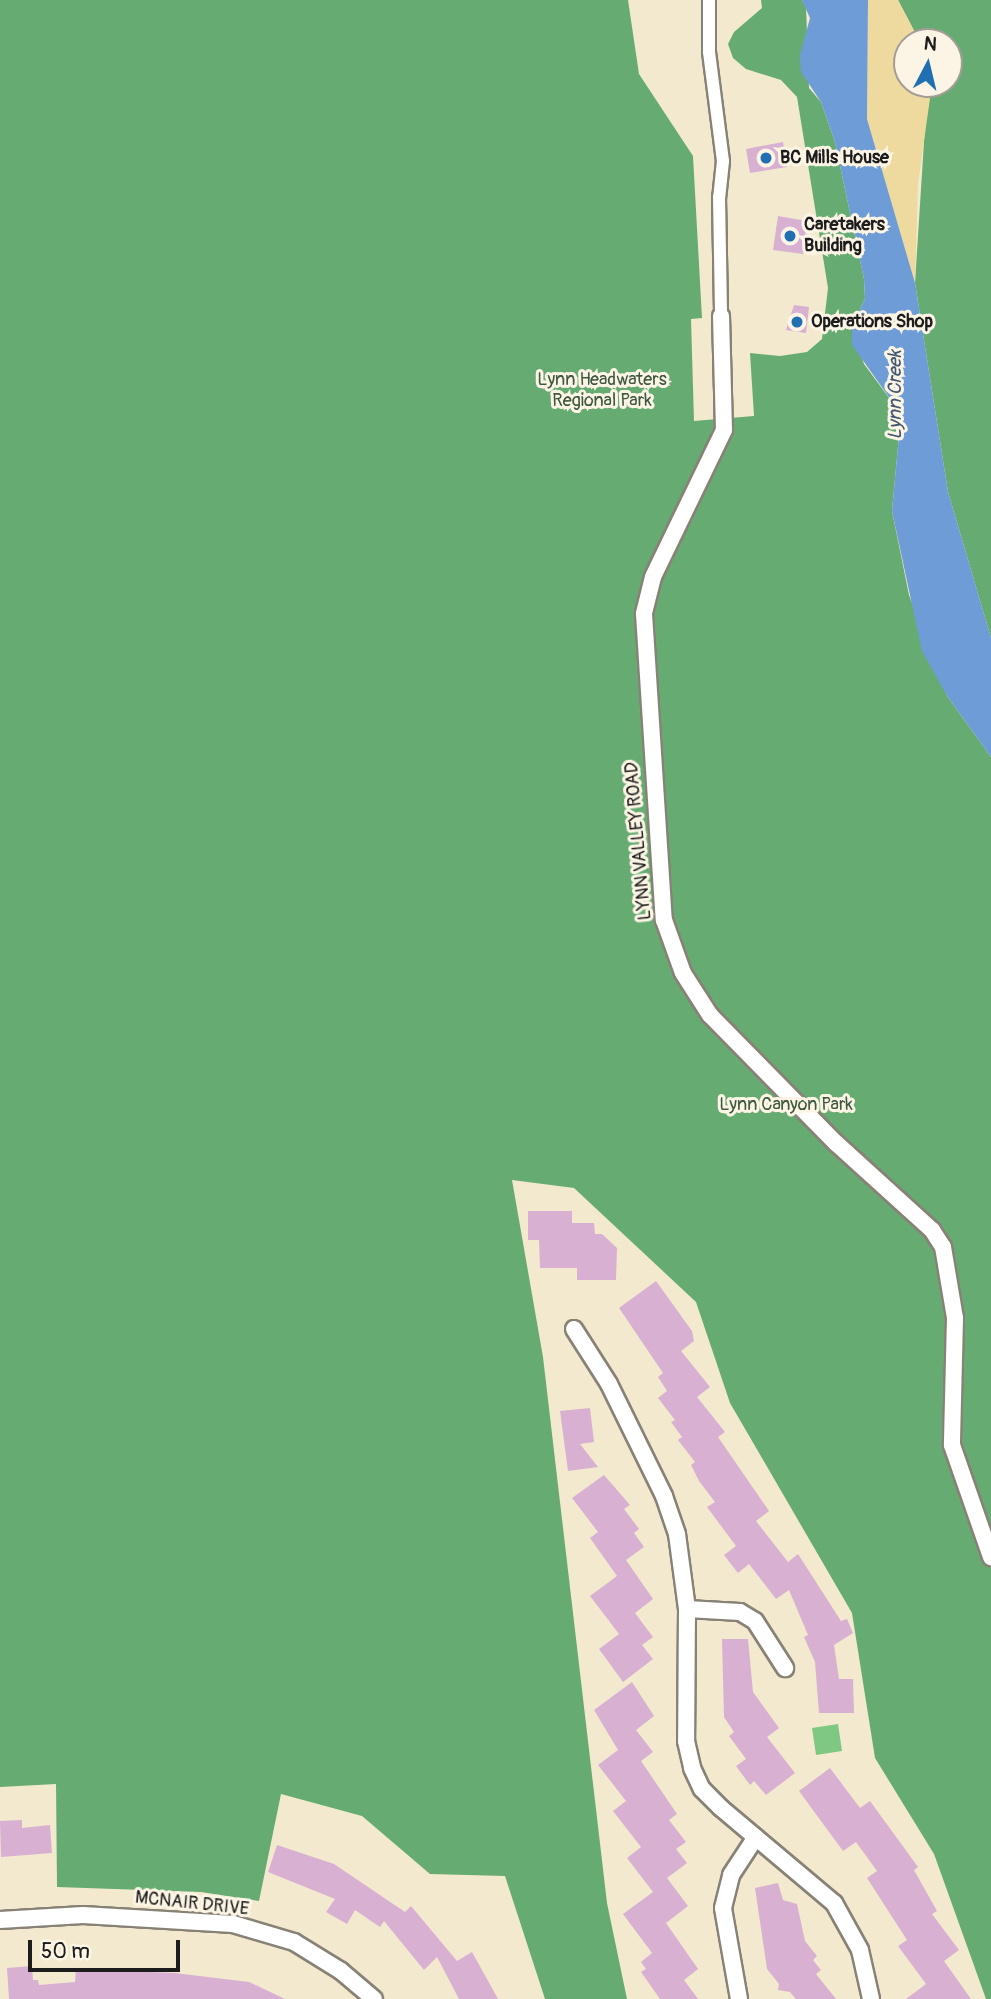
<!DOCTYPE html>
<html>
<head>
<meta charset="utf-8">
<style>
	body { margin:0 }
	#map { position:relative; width:991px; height:1999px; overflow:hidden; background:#f3e9cf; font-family:Pangolin,sans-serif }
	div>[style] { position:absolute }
	.green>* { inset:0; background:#7ec884 }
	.forest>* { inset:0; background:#66ac72 }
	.sand>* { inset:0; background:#eeda9e }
	.water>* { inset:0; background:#6e9cd6 }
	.building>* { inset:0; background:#d8b0d2 }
	.roads { filter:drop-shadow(2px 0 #888276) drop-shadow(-2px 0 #888276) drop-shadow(0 2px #888276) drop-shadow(0 -2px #888276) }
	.pedestrian>* { height:12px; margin:-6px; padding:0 6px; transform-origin:6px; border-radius:6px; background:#fff }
	.minor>* { height:16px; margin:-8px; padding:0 8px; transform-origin:8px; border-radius:8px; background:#fff }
	.dots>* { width:19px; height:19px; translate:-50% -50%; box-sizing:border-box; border:4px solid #fcf5e5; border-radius:50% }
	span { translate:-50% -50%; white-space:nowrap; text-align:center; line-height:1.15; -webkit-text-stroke:6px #fcf5e5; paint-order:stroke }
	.poi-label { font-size:18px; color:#1c1c1c; font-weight:700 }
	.left { translate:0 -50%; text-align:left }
	.park-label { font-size:18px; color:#3e5840 }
	.street-label { font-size:18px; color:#1c1c1c }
	.water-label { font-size:19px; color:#415670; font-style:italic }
	.north { position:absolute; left:893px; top:28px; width:70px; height:70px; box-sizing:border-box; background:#fcf5e5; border:2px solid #a29e95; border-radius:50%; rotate:7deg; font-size:19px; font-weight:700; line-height:28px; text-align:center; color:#1c1c1c }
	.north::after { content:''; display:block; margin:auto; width:24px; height:32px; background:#1f6fb2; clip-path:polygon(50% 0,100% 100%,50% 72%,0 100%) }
	.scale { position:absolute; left:28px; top:1940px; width:152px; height:32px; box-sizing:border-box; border:4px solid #1c1c1c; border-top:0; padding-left:9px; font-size:21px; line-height:24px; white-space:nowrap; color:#1c1c1c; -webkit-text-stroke:5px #fcf5e5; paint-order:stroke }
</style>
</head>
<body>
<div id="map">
	<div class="green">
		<div style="clip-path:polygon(838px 1724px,842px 1751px,816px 1755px,812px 1728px)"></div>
	</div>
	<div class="forest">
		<div style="clip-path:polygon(0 0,628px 0,639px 74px,693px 156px,702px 318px,691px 319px,694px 421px,754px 416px,750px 353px,780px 356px,807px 352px,822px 339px,828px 288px,797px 97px,781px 80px,746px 69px,733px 58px,728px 44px,734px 32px,762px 8px,761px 0,802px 0,806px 6px,809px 88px,821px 102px,835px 142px,864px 279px,865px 298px,852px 329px,864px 364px,901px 414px,892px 511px,909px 595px,947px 696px,991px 757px,991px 1999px,986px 1999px,934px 1854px,875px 1758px,852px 1613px,730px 1403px,696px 1302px,574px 1188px,512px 1180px,543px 1357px,607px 1903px,627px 1999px,545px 1999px,505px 1876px,430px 1874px,362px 1816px,281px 1794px,259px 1901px,201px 1892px,57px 1887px,56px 1784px,0 1787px)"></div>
		<div style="clip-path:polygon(898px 0,991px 0,991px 638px,948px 492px,915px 283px,925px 126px,932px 84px,949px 84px,949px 42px,920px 42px)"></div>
	</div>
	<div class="sand">
		<div style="clip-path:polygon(868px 0,898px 0,920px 42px,907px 42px,907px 84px,932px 84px,918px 184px,915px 283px,867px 119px)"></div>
	</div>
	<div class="water">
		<div style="clip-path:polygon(802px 0,868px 0,867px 119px,915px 283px,948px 492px,991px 638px,991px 757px,947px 696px,922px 651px,892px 511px,901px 414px,852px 345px,852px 329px,865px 298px,864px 279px,835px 142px,821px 102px,801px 72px,800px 55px,810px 18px)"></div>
	</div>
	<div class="building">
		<div style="clip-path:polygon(783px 142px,787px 167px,750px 173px,746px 149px)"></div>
		<div style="clip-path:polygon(778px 216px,807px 221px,803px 254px,773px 250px)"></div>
		<div style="clip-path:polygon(794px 305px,809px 307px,806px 333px,786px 330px)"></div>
		<div style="clip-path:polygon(528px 1211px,572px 1211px,572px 1223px,594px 1223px,595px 1234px,602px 1234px,617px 1248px,616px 1280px,577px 1280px,577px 1268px,540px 1268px,539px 1240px,528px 1240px)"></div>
		<div style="clip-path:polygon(656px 1281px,692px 1331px,694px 1341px,681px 1351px,710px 1387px,697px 1397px,725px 1432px,718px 1437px,769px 1511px,756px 1521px,788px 1562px,798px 1554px,841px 1621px,847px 1619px,853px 1633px,834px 1645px,839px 1679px,853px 1679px,854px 1713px,819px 1713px,815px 1662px,804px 1637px,808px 1635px,789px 1590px,776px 1599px,749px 1564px,738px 1573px,724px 1555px,736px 1546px,707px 1507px,715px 1502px,699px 1481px,691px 1465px,695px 1462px,678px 1440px,682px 1437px,671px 1422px,675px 1420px,658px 1398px,667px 1391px,658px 1377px,663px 1373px,619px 1308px)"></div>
		<div style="clip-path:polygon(590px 1408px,594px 1442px,580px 1444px,598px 1467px,568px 1471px,560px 1411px)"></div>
		<div style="clip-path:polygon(604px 1475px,630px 1505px,624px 1509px,639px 1529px,634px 1533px,644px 1547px,626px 1560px,653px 1599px,635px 1613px,653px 1637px,642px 1645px,653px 1659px,623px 1682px,599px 1649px,619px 1634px,590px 1596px,617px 1576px,590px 1538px,598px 1532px,572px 1498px)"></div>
		<div style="clip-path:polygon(722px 1639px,748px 1639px,753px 1692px,779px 1728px,767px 1737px,795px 1773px,766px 1795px,754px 1781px,750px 1785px,736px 1766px,746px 1759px,729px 1736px,734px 1732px,724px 1717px)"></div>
		<div style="clip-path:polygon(632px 1682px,654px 1716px,636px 1730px,653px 1752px,641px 1761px,677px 1814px,669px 1820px,686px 1842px,676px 1849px,687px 1863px,667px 1878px,688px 1906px,666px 1923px,698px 1969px,684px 1980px,698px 1999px,660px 1999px,641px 1972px,646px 1969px,641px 1962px,652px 1953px,623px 1914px,653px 1892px,627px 1858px,641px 1847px,613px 1811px,626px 1801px,598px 1765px,618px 1750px,594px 1710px)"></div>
		<div style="clip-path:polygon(830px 1768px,860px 1808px,870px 1801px,918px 1867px,914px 1870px,937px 1911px,932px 1914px,959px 1950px,944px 1961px,971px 1999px,906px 1999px,926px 1984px,898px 1946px,907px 1940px,867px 1878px,877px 1871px,856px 1842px,843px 1851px,799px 1791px)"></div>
		<div style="clip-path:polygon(22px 1820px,22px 1828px,50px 1825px,52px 1853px,1px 1857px,0 1821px)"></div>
		<div style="clip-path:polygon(277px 1845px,334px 1864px,405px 1912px,411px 1906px,457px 1961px,472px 1952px,498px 1999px,459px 1999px,437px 1957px,424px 1970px,384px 1921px,380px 1927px,355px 1910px,347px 1924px,326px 1912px,335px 1899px,268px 1872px)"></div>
		<div style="clip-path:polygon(778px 1883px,783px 1900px,797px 1904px,805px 1941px,817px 1956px,813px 1960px,821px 1970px,816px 1974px,836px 1999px,796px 1999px,790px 1992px,778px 1990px,779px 1984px,767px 1969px,755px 1888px)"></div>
		<div style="clip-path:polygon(32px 1966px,33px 1980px,38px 1980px,39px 1985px,75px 1982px,76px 1969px,175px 1973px,249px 1982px,285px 1999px,9px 1999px,7px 1968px)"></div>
	</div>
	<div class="roads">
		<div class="pedestrian">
			<div style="left:709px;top:0;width:52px;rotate:90deg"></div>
			<div style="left:709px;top:52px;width:110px;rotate:82.7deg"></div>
			<div style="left:723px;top:161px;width:36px;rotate:96deg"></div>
			<div style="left:719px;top:197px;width:119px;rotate:89deg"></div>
		</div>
		<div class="minor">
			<div style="left:721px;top:316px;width:114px;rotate:88.5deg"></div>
			<div style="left:724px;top:430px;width:163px;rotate:115.8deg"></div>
			<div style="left:653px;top:577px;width:38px;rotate:104deg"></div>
			<div style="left:644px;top:614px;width:307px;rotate:86.3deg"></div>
			<div style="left:664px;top:920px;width:56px;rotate:70.3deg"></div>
			<div style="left:683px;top:973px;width:50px;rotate:57.3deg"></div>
			<div style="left:710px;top:1015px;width:180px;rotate:45.5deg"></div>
			<div style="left:836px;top:1143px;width:130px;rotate:42.2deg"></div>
			<div style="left:932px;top:1230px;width:20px;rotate:57deg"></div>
			<div style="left:943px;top:1247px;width:72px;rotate:80.4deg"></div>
			<div style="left:955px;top:1318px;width:127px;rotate:91.4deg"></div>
			<div style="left:952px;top:1445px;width:119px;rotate:70.8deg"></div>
			<div style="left:574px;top:1329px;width:65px;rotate:57.5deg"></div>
			<div style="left:609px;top:1384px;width:125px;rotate:63.8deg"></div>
			<div style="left:664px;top:1496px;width:40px;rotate:71.1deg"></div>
			<div style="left:677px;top:1534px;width:76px;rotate:82.4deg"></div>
			<div style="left:687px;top:1609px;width:132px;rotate:90.4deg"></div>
			<div style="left:686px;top:1741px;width:28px;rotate:77deg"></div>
			<div style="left:692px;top:1768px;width:23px;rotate:65deg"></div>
			<div style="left:702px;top:1789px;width:27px;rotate:45deg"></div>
			<div style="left:721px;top:1808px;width:148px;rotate:40.1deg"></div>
			<div style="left:834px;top:1903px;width:54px;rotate:61deg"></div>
			<div style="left:860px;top:1950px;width:50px;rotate:77.3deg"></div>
			<div style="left:687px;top:1609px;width:53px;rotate:3.2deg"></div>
			<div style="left:740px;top:1612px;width:17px;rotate:31deg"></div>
			<div style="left:755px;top:1621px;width:56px;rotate:57.4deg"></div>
			<div style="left:0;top:1920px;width:83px;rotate:-3.4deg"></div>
			<div style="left:83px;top:1915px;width:150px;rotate:3.4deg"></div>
			<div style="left:233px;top:1924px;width:64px;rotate:16.4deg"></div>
			<div style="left:294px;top:1942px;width:55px;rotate:31.7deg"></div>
			<div style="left:341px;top:1971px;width:43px;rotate:40.3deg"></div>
			<div style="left:739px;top:1999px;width:92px;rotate:-100deg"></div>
			<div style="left:723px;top:1908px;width:34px;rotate:-76deg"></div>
			<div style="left:731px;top:1875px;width:45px;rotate:-56.7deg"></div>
		</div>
	</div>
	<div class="dots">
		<div style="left:766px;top:158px;background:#1f6fb2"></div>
		<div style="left:790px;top:236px;background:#1f6fb2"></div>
		<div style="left:797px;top:322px;background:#1f6fb2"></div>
	</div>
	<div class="poi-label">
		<span class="left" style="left:780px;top:158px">BC Mills House</span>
		<span class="left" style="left:804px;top:236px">Caretakers<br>Building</span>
		<span class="left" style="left:811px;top:322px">Operations Shop</span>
	</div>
	<div class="park-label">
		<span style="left:602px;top:391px">Lynn Headwaters<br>Regional Park</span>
		<span style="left:786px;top:1105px">Lynn Canyon Park</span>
	</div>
	<div class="street-label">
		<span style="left:639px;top:841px;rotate:-95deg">LYNN VALLEY ROAD</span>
		<span style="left:192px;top:1904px;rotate:6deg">MCNAIR DRIVE</span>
	</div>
	<div class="water-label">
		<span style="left:896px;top:395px;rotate:-90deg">Lynn Creek</span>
	</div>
	<div class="north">N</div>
	<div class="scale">50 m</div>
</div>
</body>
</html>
